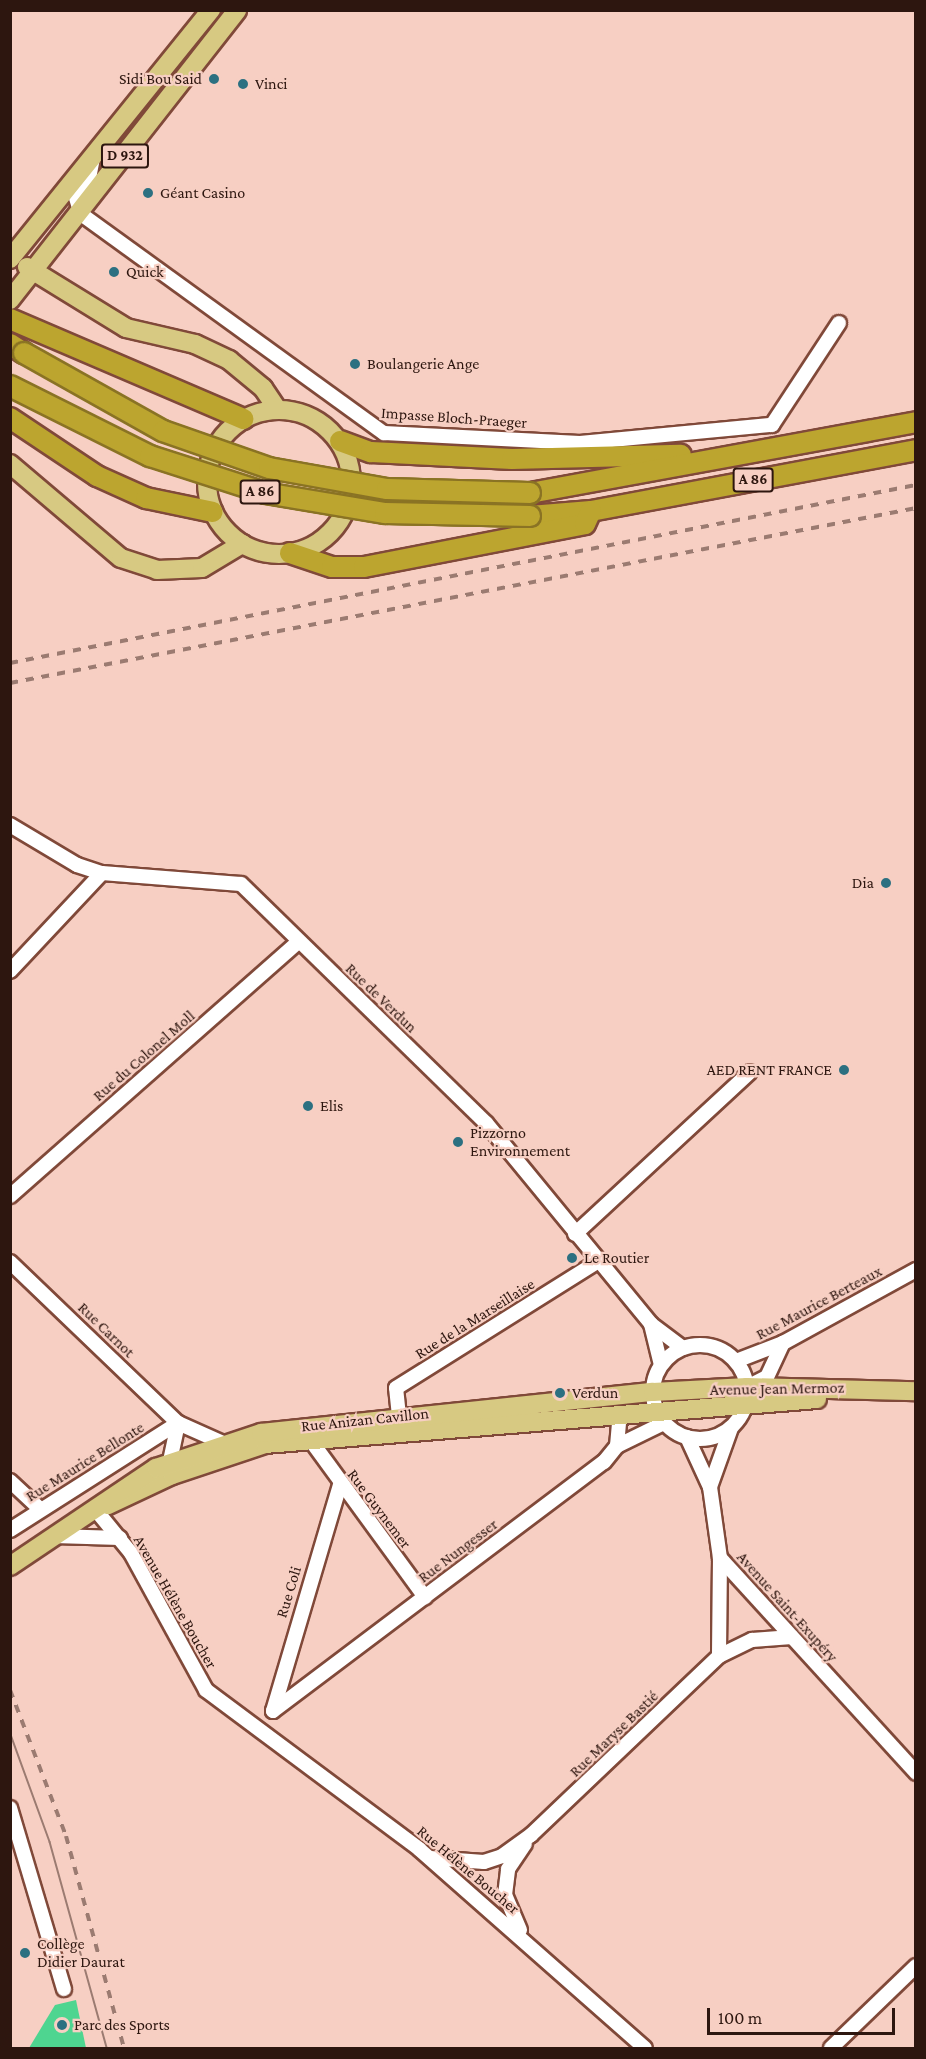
<!DOCTYPE html>
<html>
<head>
<meta charset="utf-8">
<style>
	body { margin:0 }
	#map { position:relative; width:926px; height:2059px; overflow:hidden; background:#f7cfc3; font-family:"Crimson Pro",serif }
	div>[style] { position:absolute }
	.green>* { inset:0; background:#4ed590 }
	.roads { filter:drop-shadow(2px 0 #804939) drop-shadow(-2px 0 #804939) drop-shadow(0 2px #804939) drop-shadow(0 -2px #804939) }
	.minor>* { height:14px; margin:-7px; padding:0 7px; transform-origin:7px; border-radius:7px; background:#fff }
	.minor>.ring { margin:-7px; padding:0; box-sizing:content-box; background:none; border:14px solid #fff; border-radius:50% }
	.major>* { height:18px; margin:-9px; padding:0 9px; transform-origin:9px; border-radius:9px; background:#d7c982 }
	.major>.ring { margin:-9px; padding:0; box-sizing:content-box; background:none; border:18px solid #d7c982; border-radius:50% }
	.highway>* { height:20px; margin:-10px; padding:0 10px; transform-origin:10px; border-radius:10px; background:#bca52f }
	.tram>* { height:1.5px; margin:-0.75px; padding:0 0.75px; transform-origin:0.75px; border-radius:0.75px; background:#9b7b71 }
	.rail>* { height:4px; margin-top:-2px; transform-origin:0; background:repeating-linear-gradient(90deg,#9b7b71 0 8px,transparent 0 16px) }
	.bridges { filter:drop-shadow(2px 0 #8a7324) drop-shadow(-2px 0 #8a7324) drop-shadow(0 2px #8a7324) drop-shadow(0 -2px #8a7324) }
	.highway-bridge>* { height:20px; margin:-10px; padding:0 10px; transform-origin:10px; border-radius:10px; background:#bca52f }
	.dots>* { width:16px; height:16px; translate:-50% -50%; box-sizing:border-box; border:3px solid #f7cfc3; border-radius:50% }
	span { translate:-50% -50%; white-space:nowrap; text-align:center; line-height:1.15; -webkit-text-stroke:4.5px #f7cfc3; paint-order:stroke }
	.shield-label span { padding:2px 4px; background:#f7cfc3; border:2px solid; border-radius:4px; -webkit-text-stroke-width:0 }
	.shield-label { font-size:15px; color:#2d160f; font-weight:700 }
	.poi-label { font-size:16px; color:#2d160f }
	.right { translate:-100% -50%; text-align:right }
	.left { translate:0 -50%; text-align:left }
	.street-label { font-size:16px; color:#2d160f }
	.frame { position:absolute; inset:0; border:12px solid #2d160f; pointer-events:none }
	.scale { position:absolute; left:707px; top:2008px; width:188px; height:27px; box-sizing:border-box; border:3px solid #2d160f; border-top:0; padding-left:8px; font-size:18px; line-height:21px; white-space:nowrap; color:#2d160f; -webkit-text-stroke:4px #f7cfc3; paint-order:stroke }
</style>
</head>
<body>
<div id="map">
	<div class="green">
		<div style="clip-path:polygon(76px 2000px,86px 2048px,29px 2048px,55px 2005px)"></div>
	</div>
	<div class="roads">
		<div class="minor">
			<div style="left:93px;top:158px;width:26px;rotate:101deg"></div>
			<div style="left:88px;top:184px;width:18px;rotate:131deg"></div>
			<div style="left:76px;top:198px;width:17px;rotate:73deg"></div>
			<div style="left:81px;top:214px;width:374px;rotate:35.9deg"></div>
			<div style="left:384px;top:433px;width:196px;rotate:2.9deg"></div>
			<div style="left:580px;top:443px;width:193px;rotate:-5.4deg"></div>
			<div style="left:772px;top:425px;width:122px;rotate:-56.7deg"></div>
			<div style="left:10px;top:825px;width:78px;rotate:30.8deg"></div>
			<div style="left:77px;top:865px;width:26px;rotate:18deg"></div>
			<div style="left:102px;top:873px;width:139px;rotate:4.5deg"></div>
			<div style="left:241px;top:884px;width:342px;rotate:44.3deg"></div>
			<div style="left:486px;top:1123px;width:260px;rotate:50.6deg"></div>
			<div style="left:651px;top:1324px;width:40px;rotate:37deg"></div>
			<div style="left:10px;top:971px;width:134px;rotate:-46.8deg"></div>
			<div style="left:10px;top:1196px;width:385px;rotate:-41.4deg"></div>
			<div style="left:575px;top:1234px;width:238px;rotate:-42.8deg"></div>
			<div style="left:10px;top:1262px;width:233px;rotate:43.8deg"></div>
			<div style="left:178px;top:1423px;width:49px;rotate:24deg"></div>
			<div style="left:651px;top:1324px;width:42px;rotate:76.3deg"></div>
			<div class="ring" style="left:653px;top:1345px;width:80px;height:80px"></div>
			<div style="left:736px;top:1361px;width:50px;rotate:-21deg"></div>
			<div style="left:783px;top:1343px;width:152px;rotate:-28.8deg"></div>
			<div style="left:749px;top:1386px;width:20px;rotate:-27deg"></div>
			<div style="left:767px;top:1377px;width:38px;rotate:-65deg"></div>
			<div style="left:399px;top:1416px;width:28px;rotate:-96deg"></div>
			<div style="left:396px;top:1388px;width:237px;rotate:-32.1deg"></div>
			<div style="left:687px;top:1437px;width:55px;rotate:65.3deg"></div>
			<div style="left:710px;top:1487px;width:72px;rotate:82deg"></div>
			<div style="left:720px;top:1558px;width:98px;rotate:90.6deg"></div>
			<div style="left:309px;top:1438px;width:197px;rotate:53.9deg"></div>
			<div style="left:617px;top:1446px;width:33px;rotate:-85deg"></div>
			<div style="left:170px;top:1461px;width:39px;rotate:-78deg"></div>
			<div style="left:10px;top:1481px;width:42px;rotate:43.1deg"></div>
			<div style="left:710px;top:1487px;width:63px;rotate:-70.4deg"></div>
			<div style="left:95px;top:1509px;width:57px;rotate:50.7deg"></div>
			<div style="left:131px;top:1553px;width:156px;rotate:61.3deg"></div>
			<div style="left:206px;top:1690px;width:266px;rotate:36.7deg"></div>
			<div style="left:419px;top:1849px;width:301px;rotate:41.4deg"></div>
			<div style="left:10px;top:1530px;width:199px;rotate:-32.5deg"></div>
			<div style="left:54px;top:1536px;width:66px;rotate:1.7deg"></div>
			<div style="left:720px;top:1558px;width:291px;rotate:47.6deg"></div>
			<div style="left:273px;top:1711px;width:414px;rotate:-37deg"></div>
			<div style="left:604px;top:1462px;width:21px;rotate:-51deg"></div>
			<div style="left:617px;top:1446px;width:52px;rotate:-26.1deg"></div>
			<div style="left:273px;top:1711px;width:236px;rotate:-73.5deg"></div>
			<div style="left:10px;top:1808px;width:189px;rotate:73.4deg"></div>
			<div style="left:430px;top:1858px;width:54px;rotate:4.2deg"></div>
			<div style="left:484px;top:1862px;width:19px;rotate:-18deg"></div>
			<div style="left:502px;top:1856px;width:36px;rotate:-36deg"></div>
			<div style="left:531px;top:1835px;width:260px;rotate:-43.6deg"></div>
			<div style="left:719px;top:1656px;width:37px;rotate:-26deg"></div>
			<div style="left:752px;top:1640px;width:40px;rotate:-4.3deg"></div>
			<div style="left:520px;top:1930px;width:38px;rotate:-113deg"></div>
			<div style="left:505px;top:1895px;width:26px;rotate:-83deg"></div>
			<div style="left:508px;top:1869px;width:30px;rotate:-56deg"></div>
			<div style="left:831px;top:2048px;width:118px;rotate:-44deg"></div>
		</div>
		<div class="major">
			<div style="left:10px;top:259px;width:320px;rotate:-51.1deg"></div>
			<div style="left:27px;top:267px;width:116px;rotate:31.6deg"></div>
			<div style="left:126px;top:328px;width:71px;rotate:13.1deg"></div>
			<div style="left:195px;top:344px;width:38px;rotate:25deg"></div>
			<div style="left:229px;top:360px;width:44px;rotate:39.5deg"></div>
			<div style="left:263px;top:388px;width:25px;rotate:56deg"></div>
			<div style="left:10px;top:300px;width:368px;rotate:-51.9deg"></div>
			<div class="ring" style="left:207px;top:410px;width:126px;height:126px"></div>
			<div style="left:10px;top:464px;width:145px;rotate:40.3deg"></div>
			<div style="left:121px;top:558px;width:38px;rotate:18deg"></div>
			<div style="left:157px;top:570px;width:45px;rotate:-2.5deg"></div>
			<div style="left:202px;top:568px;width:47px;rotate:-31deg"></div>
			<div style="left:108px;top:1505px;width:71px;rotate:-25.1deg"></div>
			<div style="left:172px;top:1475px;width:98px;rotate:-18.4deg"></div>
			<div style="left:265px;top:1444px;width:554px;rotate:-4.66deg"></div>
			<div style="left:10px;top:1566px;width:176px;rotate:-33.9deg"></div>
			<div style="left:156px;top:1468px;width:111px;rotate:-18.4deg"></div>
			<div style="left:261px;top:1433px;width:394px;rotate:-6deg"></div>
			<div style="left:653px;top:1392px;width:94px;rotate:-3deg"></div>
			<div style="left:747px;top:1387px;width:169px;rotate:1.4deg"></div>
		</div>
		<div class="highway">
			<div style="left:10px;top:319px;width:254px;rotate:23.2deg"></div>
			<div style="left:10px;top:344px;width:17px;rotate:33deg"></div>
			<div style="left:10px;top:418px;width:105px;rotate:33.7deg"></div>
			<div style="left:97px;top:476px;width:54px;rotate:24.2deg"></div>
			<div style="left:146px;top:498px;width:68px;rotate:11.8deg"></div>
			<div style="left:340px;top:441px;width:33px;rotate:20deg"></div>
			<div style="left:371px;top:452px;width:141px;rotate:2.8deg"></div>
			<div style="left:512px;top:459px;width:169px;rotate:-1.4deg"></div>
			<div style="left:530px;top:493px;width:392px;rotate:-10.4deg"></div>
			<div style="left:530px;top:516px;width:61px;rotate:-4.7deg"></div>
			<div style="left:591px;top:511px;width:331px;rotate:-10.6deg"></div>
			<div style="left:290px;top:553px;width:44px;rotate:18.4deg"></div>
			<div style="left:332px;top:567px;width:32px"></div>
			<div style="left:364px;top:567px;width:225px;rotate:-11deg"></div>
			<div style="left:585px;top:524px;width:14px;rotate:-65deg"></div>
		</div>
	</div>
	<div class="tram">
		<div style="left:10px;top:1732px;width:117px;rotate:70deg"></div>
		<div style="left:50px;top:1842px;width:214px;rotate:74.5deg"></div>
	</div>
	<div class="rail">
		<div style="left:10px;top:663px;width:923px;rotate:-11.12deg"></div>
		<div style="left:10px;top:683px;width:923px;rotate:-10.93deg"></div>
		<div style="left:10px;top:1690px;width:156px;rotate:69deg"></div>
		<div style="left:66px;top:1836px;width:220px;rotate:74.7deg"></div>
	</div>
	<div class="bridges">
		<div class="highway-bridge">
			<div style="left:24px;top:353px;width:159px;rotate:29.3deg"></div>
			<div style="left:163px;top:431px;width:112px;rotate:19.2deg"></div>
			<div style="left:269px;top:468px;width:120px;rotate:10.1deg"></div>
			<div style="left:387px;top:489px;width:143px;rotate:1.6deg"></div>
			<div style="left:10px;top:386px;width:157px;rotate:26.6deg"></div>
			<div style="left:150px;top:456px;width:121px;rotate:17.8deg"></div>
			<div style="left:265px;top:493px;width:122px;rotate:9.5deg"></div>
			<div style="left:385px;top:513px;width:145px;rotate:1.2deg"></div>
		</div>
	</div>
	<div class="dots">
		<div style="left:214px;top:79px;background:#2c7081"></div>
		<div style="left:243px;top:84px;background:#2c7081"></div>
		<div style="left:148px;top:193px;background:#2c7081"></div>
		<div style="left:114px;top:272px;background:#2c7081"></div>
		<div style="left:355px;top:364px;background:#2c7081"></div>
		<div style="left:886px;top:883px;background:#2c7081"></div>
		<div style="left:844px;top:1070px;background:#2c7081"></div>
		<div style="left:308px;top:1106px;background:#2c7081"></div>
		<div style="left:458px;top:1142px;background:#2c7081"></div>
		<div style="left:572px;top:1258px;background:#2c7081"></div>
		<div style="left:560px;top:1393px;background:#2c7081"></div>
		<div style="left:25px;top:1953px;background:#2c7081"></div>
		<div style="left:62px;top:2025px;background:#2c7081"></div>
	</div>
	<div class="shield-label">
		<span style="left:125px;top:156px">D 932</span>
		<span style="left:753px;top:480px">A 86</span>
		<span style="left:260px;top:492px">A 86</span>
	</div>
	<div class="poi-label">
		<span class="right" style="left:202px;top:79px">Sidi Bou Said</span>
		<span class="left" style="left:255px;top:84px">Vinci</span>
		<span class="left" style="left:160px;top:193px">Géant Casino</span>
		<span class="left" style="left:126px;top:272px">Quick</span>
		<span class="left" style="left:367px;top:364px">Boulangerie Ange</span>
		<span class="right" style="left:874px;top:883px">Dia</span>
		<span class="right" style="left:832px;top:1070px">AED RENT FRANCE</span>
		<span class="left" style="left:320px;top:1106px">Elis</span>
		<span class="left" style="left:470px;top:1142px">Pizzorno<br>Environnement</span>
		<span class="left" style="left:584px;top:1258px">Le Routier</span>
		<span class="left" style="left:572px;top:1393px">Verdun</span>
		<span class="left" style="left:37px;top:1953px">Collège<br>Didier Daurat</span>
		<span class="left" style="left:74px;top:2025px">Parc des Sports</span>
	</div>
	<div class="street-label">
		<span style="left:454px;top:418px;rotate:4deg">Impasse Bloch-Praeger</span>
		<span style="left:381px;top:998px;rotate:44deg">Rue de Verdun</span>
		<span style="left:144px;top:1056px;rotate:-41deg">Rue du Colonel Moll</span>
		<span style="left:819px;top:1303px;rotate:-28deg">Rue Maurice Berteaux</span>
		<span style="left:475px;top:1319px;rotate:-32deg">Rue de la Marseillaise</span>
		<span style="left:106px;top:1330px;rotate:44deg">Rue Carnot</span>
		<span style="left:777px;top:1389px;rotate:-1deg">Avenue Jean Mermoz</span>
		<span style="left:365px;top:1420px;rotate:-6deg">Rue Anizan Cavillon</span>
		<span style="left:85px;top:1462px;rotate:-32deg">Rue Maurice Bellonte</span>
		<span style="left:379px;top:1509px;rotate:53deg">Rue Guynemer</span>
		<span style="left:458px;top:1551px;rotate:-37deg">Rue Nungesser</span>
		<span style="left:289px;top:1592px;rotate:-73deg">Rue Coli</span>
		<span style="left:175px;top:1602px;rotate:60deg">Avenue Hélène Boucher</span>
		<span style="left:787px;top:1607px;rotate:48deg">Avenue Saint-Exupéry</span>
		<span style="left:614px;top:1734px;rotate:-44deg">Rue Maryse Bastié</span>
		<span style="left:468px;top:1870px;rotate:40deg">Rue Hélène Boucher</span>
	</div>
	<div class="frame"></div>
	<div class="scale">100 m</div>
</div>
</body>
</html>
